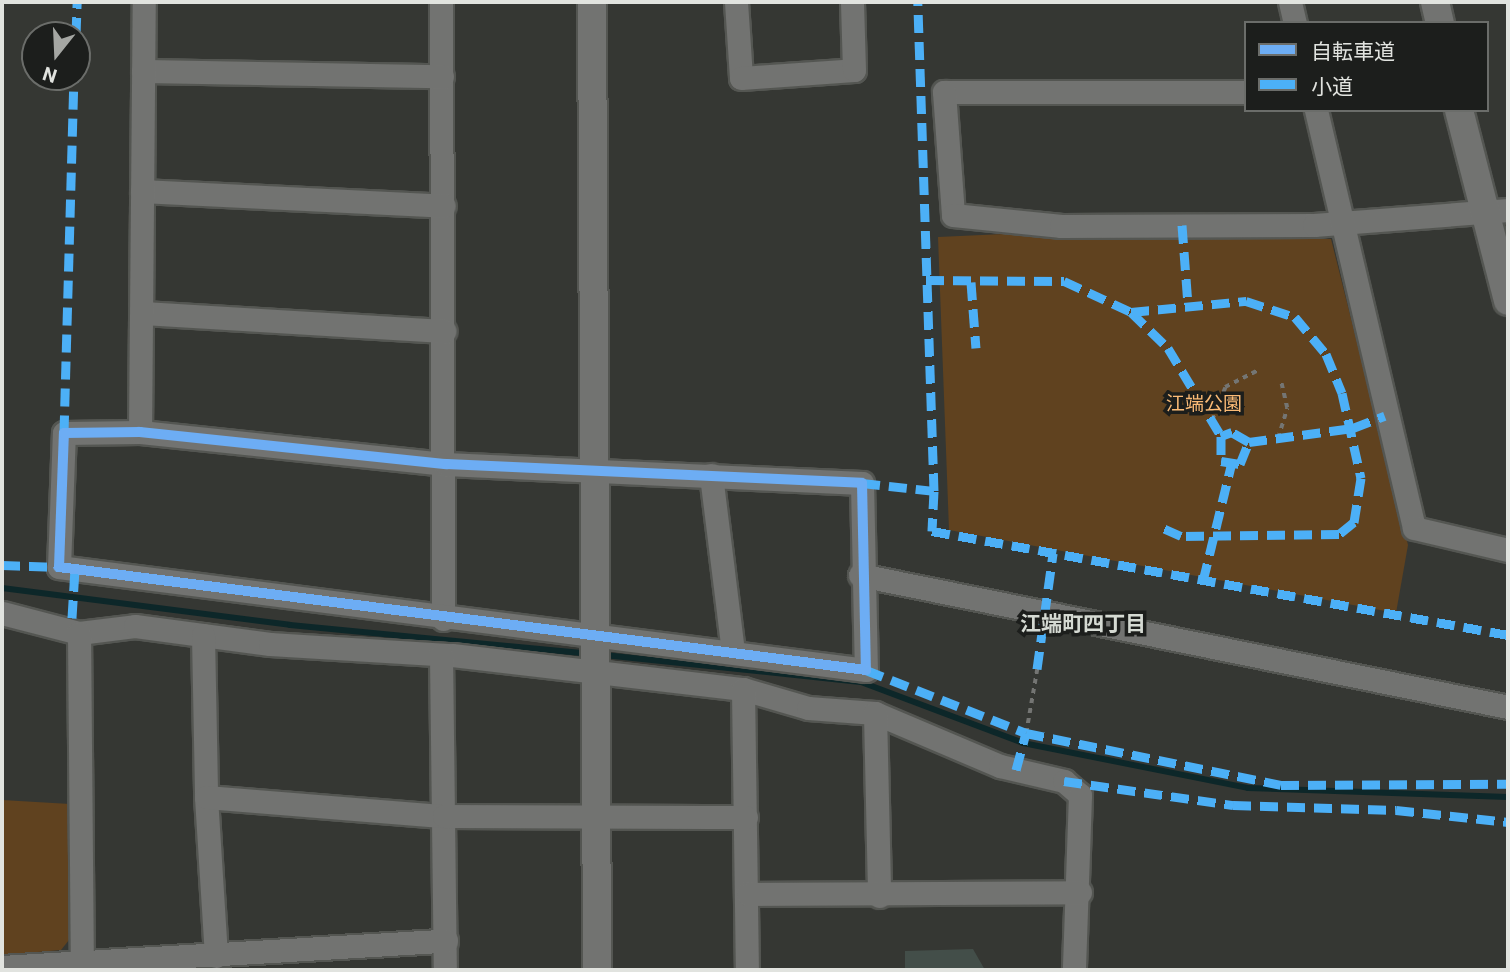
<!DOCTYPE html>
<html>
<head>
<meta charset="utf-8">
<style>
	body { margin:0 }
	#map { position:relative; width:1510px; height:972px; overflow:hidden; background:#353733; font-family:Roboto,"Noto Sans JP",sans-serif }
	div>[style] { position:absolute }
	.green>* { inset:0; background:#60421f }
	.stream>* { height:6px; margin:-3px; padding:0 3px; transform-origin:3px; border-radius:3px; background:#0d2729 }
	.building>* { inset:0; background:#434e49 }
	.path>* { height:3.5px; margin-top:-1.75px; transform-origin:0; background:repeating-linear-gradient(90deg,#747573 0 5px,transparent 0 10px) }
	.roads { filter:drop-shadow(2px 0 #545652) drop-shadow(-2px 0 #545652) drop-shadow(0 2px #545652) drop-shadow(0 -2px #545652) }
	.minor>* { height:23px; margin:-11.5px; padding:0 11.5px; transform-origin:11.5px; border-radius:11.5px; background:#727371 }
	.tertiary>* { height:28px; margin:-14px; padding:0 14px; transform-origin:14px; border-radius:14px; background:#727371 }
	.quiet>* { height:9px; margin-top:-4.5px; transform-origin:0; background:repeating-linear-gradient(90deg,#4cb0f7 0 18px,transparent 0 27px) }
	.cycleway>* { height:10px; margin:-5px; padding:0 5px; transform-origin:5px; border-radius:5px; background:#6dadf4 }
	span { translate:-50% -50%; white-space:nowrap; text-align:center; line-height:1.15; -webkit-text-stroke:7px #1c1e1c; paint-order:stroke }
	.park-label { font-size:19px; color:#fbbb76 }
	.neighbourhood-label { font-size:21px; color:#d5dad3; font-weight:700 }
	.frame { position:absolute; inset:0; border:4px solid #e1e3df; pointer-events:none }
	.legend { position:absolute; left:1244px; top:21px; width:245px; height:91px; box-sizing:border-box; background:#1c1e1c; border:2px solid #6b6d6a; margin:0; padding:9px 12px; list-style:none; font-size:21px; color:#e1e3df }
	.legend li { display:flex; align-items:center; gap:14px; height:35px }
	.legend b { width:35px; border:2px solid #6b6d6a }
	.north { position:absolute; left:21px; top:21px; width:70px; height:70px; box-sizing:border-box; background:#1c1e1c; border:2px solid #6b6d6a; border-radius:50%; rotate:198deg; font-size:19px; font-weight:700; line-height:28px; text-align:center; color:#e1e3df }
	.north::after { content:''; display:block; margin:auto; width:24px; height:32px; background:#a5a7a3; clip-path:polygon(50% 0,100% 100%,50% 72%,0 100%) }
</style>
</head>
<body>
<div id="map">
	<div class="green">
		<div style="clip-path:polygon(1004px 234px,1331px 239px,1408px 545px,1396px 613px,949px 530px,938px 237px)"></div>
		<div style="clip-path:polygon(2px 800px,70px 804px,69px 940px,61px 950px,2px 955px)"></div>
	</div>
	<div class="stream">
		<div style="left:2px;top:588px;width:290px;rotate:7.3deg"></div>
		<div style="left:290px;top:625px;width:301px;rotate:5.5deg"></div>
		<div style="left:604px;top:655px;width:258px;rotate:6deg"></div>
		<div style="left:861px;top:682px;width:173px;rotate:20.6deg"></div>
		<div style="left:1023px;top:743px;width:229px;rotate:11.3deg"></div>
		<div style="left:1248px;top:788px;width:260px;rotate:2deg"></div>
	</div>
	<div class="building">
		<div style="clip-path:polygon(973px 949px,985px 970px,905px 970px,905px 951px)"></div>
	</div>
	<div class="path">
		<div style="left:1212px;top:420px;width:35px;rotate:-68deg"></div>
		<div style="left:1225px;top:387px;width:36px;rotate:-27deg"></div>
		<div style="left:1278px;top:438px;width:31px;rotate:-73deg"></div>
		<div style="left:1287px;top:408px;width:27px;rotate:-103deg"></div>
		<div style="left:1026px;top:733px;width:65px;rotate:-80.2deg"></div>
	</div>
	<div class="roads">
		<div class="minor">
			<div style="left:441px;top:2px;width:617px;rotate:89.81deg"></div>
			<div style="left:736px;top:2px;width:76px;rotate:86.2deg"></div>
			<div style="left:741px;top:78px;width:113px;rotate:-4deg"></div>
			<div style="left:854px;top:70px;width:68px;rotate:-91.7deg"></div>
			<div style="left:1290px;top:2px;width:22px;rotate:77deg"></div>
			<div style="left:143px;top:71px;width:299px;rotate:1deg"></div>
			<div style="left:1246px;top:92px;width:302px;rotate:180deg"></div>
			<div style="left:944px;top:92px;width:123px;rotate:85.8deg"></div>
			<div style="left:953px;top:215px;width:109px;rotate:5.8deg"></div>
			<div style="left:1061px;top:226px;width:253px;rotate:-0.2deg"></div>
			<div style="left:1314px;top:225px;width:195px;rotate:-4.4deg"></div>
			<div style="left:1316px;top:110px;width:429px;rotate:76.8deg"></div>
			<div style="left:1414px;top:528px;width:97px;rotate:13.2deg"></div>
			<div style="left:142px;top:191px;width:302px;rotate:2.8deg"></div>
			<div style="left:142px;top:313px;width:303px;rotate:3.4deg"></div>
			<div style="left:140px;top:432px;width:308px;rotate:6deg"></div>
			<div style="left:446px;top:464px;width:416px;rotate:2.6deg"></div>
			<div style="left:862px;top:483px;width:187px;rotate:88.8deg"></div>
			<div style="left:866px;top:670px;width:814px;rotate:-172.73deg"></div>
			<div style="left:59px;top:567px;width:134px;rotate:-87.9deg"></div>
			<div style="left:64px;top:433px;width:76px;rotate:-0.8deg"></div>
			<div style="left:140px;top:432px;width:430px;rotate:-89.5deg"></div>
			<div style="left:711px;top:475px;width:177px;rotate:82.9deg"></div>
			<div style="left:860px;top:575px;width:661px;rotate:11.51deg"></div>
			<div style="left:2px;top:613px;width:80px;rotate:14.6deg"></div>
			<div style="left:79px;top:633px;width:56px;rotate:-7.1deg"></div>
			<div style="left:135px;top:626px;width:136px;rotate:7.6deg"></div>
			<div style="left:270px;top:644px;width:182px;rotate:3.5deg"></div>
			<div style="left:452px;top:655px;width:293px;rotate:6.7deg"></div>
			<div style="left:743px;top:689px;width:68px;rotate:16.3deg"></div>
			<div style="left:808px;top:708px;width:67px;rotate:4.3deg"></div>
			<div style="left:875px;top:713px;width:136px;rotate:23deg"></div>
			<div style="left:1000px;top:766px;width:66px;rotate:13.2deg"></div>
			<div style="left:1064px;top:781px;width:21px;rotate:41deg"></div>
			<div style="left:1080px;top:795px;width:175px;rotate:92deg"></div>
			<div style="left:79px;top:633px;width:337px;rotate:89.5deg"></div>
			<div style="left:203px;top:635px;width:162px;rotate:88.9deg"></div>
			<div style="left:441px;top:655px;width:315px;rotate:89.3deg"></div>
			<div style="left:743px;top:689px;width:281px;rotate:89.2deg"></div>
			<div style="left:875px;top:713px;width:183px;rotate:88.7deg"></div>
			<div style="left:748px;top:894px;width:332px;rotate:-0.3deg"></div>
			<div style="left:216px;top:956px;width:159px;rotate:-93.6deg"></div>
			<div style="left:206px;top:797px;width:239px;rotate:4.6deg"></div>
			<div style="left:444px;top:816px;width:302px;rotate:0.2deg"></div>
			<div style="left:2px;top:967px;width:445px;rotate:-3.4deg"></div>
		</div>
		<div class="tertiary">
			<div style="left:592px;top:2px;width:968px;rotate:89.7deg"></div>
			<div style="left:1435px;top:2px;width:22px;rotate:77deg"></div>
			<div style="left:1459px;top:110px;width:197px;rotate:75.6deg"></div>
		</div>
	</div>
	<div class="quiet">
		<div style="left:76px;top:35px;width:33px;rotate:-88deg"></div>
		<div style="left:1182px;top:225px;width:80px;rotate:85.7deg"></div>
		<div style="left:926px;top:280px;width:138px;rotate:0.4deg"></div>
		<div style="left:1064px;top:281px;width:74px;rotate:24.8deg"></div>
		<div style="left:1131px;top:312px;width:52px;rotate:44.2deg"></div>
		<div style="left:1168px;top:348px;width:103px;rotate:58.9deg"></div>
		<div style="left:971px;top:282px;width:66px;rotate:85.7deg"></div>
		<div style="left:1131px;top:312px;width:116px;rotate:-5.5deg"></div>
		<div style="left:1246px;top:301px;width:52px;rotate:18.1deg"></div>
		<div style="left:1295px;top:317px;width:48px;rotate:50deg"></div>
		<div style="left:1326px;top:354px;width:42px;rotate:67.7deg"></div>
		<div style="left:1342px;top:393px;width:87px;rotate:77.4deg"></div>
		<div style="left:1361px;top:478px;width:45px;rotate:99deg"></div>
		<div style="left:1354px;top:522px;width:19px;rotate:141deg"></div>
		<div style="left:1339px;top:534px;width:158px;rotate:179.3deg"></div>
		<div style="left:1181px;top:536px;width:24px;rotate:-156deg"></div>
		<div style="left:64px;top:433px;width:356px;rotate:-88.4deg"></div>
		<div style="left:1249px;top:442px;width:20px;rotate:-150deg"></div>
		<div style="left:1232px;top:432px;width:12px;rotate:160deg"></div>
		<div style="left:1221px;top:436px;width:25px;rotate:90deg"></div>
		<div style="left:1221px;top:461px;width:19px;rotate:9deg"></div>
		<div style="left:1240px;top:464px;width:24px;rotate:-68deg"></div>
		<div style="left:1249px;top:442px;width:105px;rotate:-7.7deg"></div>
		<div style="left:1353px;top:428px;width:34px;rotate:-21deg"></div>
		<div style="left:862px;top:483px;width:72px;rotate:6.3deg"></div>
		<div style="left:934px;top:491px;width:489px;rotate:-91.9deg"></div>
		<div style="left:934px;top:491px;width:40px;rotate:92.9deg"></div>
		<div style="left:932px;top:531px;width:585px;rotate:10.23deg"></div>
		<div style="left:2px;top:565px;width:57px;rotate:2deg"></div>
		<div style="left:1203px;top:581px;width:118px;rotate:-76.3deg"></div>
		<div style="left:72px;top:618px;width:49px;rotate:-86.5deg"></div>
		<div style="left:1037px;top:669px;width:117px;rotate:-82.1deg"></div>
		<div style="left:866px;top:670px;width:172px;rotate:21.5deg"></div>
		<div style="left:1026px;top:733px;width:260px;rotate:11.5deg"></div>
		<div style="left:1281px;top:785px;width:227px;rotate:-0.3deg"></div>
		<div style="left:1016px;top:770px;width:38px;rotate:-75deg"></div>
		<div style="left:1064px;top:781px;width:171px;rotate:8.1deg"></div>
		<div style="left:1233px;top:805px;width:163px;rotate:1.8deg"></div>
		<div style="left:1396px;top:810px;width:113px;rotate:6.1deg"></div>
	</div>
	<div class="cycleway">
		<div style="left:140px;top:432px;width:308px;rotate:6deg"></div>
		<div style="left:446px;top:464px;width:416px;rotate:2.6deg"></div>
		<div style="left:862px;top:483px;width:187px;rotate:88.8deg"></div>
		<div style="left:866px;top:670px;width:814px;rotate:-172.73deg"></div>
		<div style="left:59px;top:567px;width:134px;rotate:-87.9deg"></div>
		<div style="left:64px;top:433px;width:76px;rotate:-0.8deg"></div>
	</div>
	<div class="park-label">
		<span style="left:1204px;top:404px">江端公園</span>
	</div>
	<div class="neighbourhood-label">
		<span style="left:1083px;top:624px">江端町四丁目</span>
	</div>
	<div class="frame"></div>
	<ul class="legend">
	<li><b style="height:9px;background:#6dadf4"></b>自転車道</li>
	<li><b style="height:9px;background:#4cb0f7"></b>小道</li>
	</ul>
	<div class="north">N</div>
</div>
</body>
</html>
